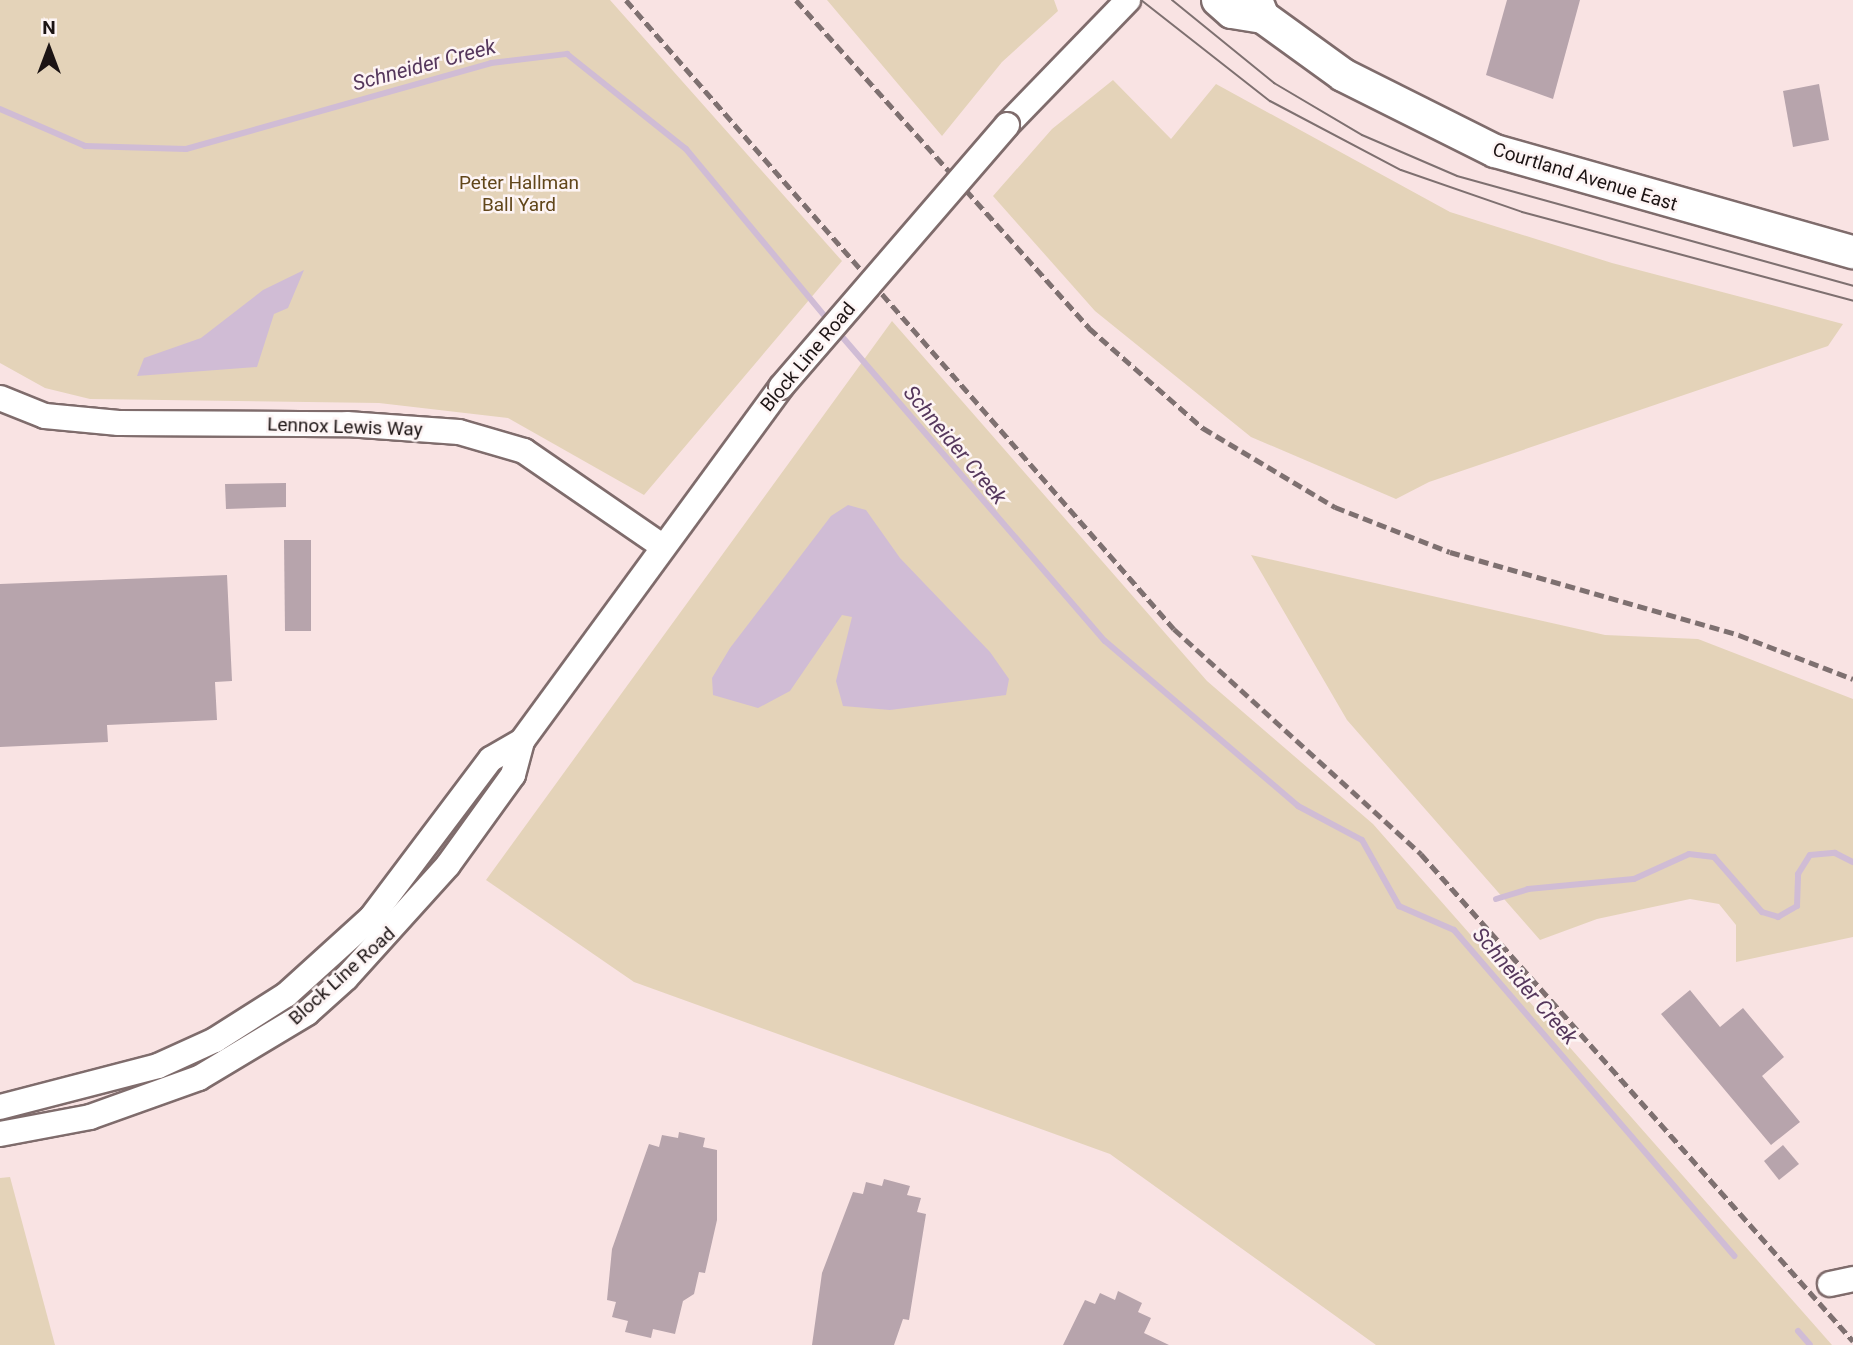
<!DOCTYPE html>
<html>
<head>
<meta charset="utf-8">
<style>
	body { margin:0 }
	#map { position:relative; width:1853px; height:1345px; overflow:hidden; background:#f9e3e3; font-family:Roboto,sans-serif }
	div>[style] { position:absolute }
	.green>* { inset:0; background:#e4d3b9 }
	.water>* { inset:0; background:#d0bcd5 }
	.stream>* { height:6px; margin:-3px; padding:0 3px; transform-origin:3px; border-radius:3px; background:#d0bcd5 }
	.building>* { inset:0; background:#b7a4ac }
	.roads { filter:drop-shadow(2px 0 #7f6c6c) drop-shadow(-2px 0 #7f6c6c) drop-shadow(0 2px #7f6c6c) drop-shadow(0 -2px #7f6c6c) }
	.minor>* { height:24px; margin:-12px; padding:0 12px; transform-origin:12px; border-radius:12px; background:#fff }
	.major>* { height:32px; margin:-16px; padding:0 16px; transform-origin:16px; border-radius:16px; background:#fff }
	.tram>* { height:2px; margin:-1px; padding:0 1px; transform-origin:1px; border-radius:1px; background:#7e7070 }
	.rail>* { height:5px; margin-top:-2.5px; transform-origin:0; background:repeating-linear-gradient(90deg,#7e7070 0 10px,transparent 0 15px) }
	.bridges { filter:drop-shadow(2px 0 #7f6c6c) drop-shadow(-2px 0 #7f6c6c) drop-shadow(0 2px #7f6c6c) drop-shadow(0 -2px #7f6c6c) }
	.minor-bridge>* { height:24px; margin:-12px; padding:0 12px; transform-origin:12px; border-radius:12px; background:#fff }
	span { translate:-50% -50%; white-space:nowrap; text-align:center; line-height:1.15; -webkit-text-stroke:5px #fdf4f4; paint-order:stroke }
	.street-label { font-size:19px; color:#1c1414 }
	.park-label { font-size:19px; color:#61461a }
	.water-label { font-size:21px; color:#55375c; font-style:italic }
	.north { position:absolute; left:14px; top:14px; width:70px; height:70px; -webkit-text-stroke:5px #fdf4f4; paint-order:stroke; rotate:0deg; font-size:19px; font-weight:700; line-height:28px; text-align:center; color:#1c1414 }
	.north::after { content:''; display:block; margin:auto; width:24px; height:32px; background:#1c1414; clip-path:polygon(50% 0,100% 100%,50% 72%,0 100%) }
</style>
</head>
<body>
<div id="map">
	<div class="green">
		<div style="clip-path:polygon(0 0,610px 0,842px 261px,644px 495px,508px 418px,379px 403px,90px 399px,45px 388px,0 363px)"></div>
		<div style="clip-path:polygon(827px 0,1054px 0,1058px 11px,1002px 62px,942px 136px)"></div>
		<div style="clip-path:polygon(1113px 80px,1171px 139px,1216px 84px,1450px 212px,1612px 263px,1843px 324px,1828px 346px,1429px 482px,1396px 499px,1251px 437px,1095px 311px,993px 196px,1052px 129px)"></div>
		<div style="clip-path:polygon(892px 321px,1207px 681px,1373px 824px,1832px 1345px,1376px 1345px,1110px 1154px,634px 982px,486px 880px)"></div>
		<div style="clip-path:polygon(1251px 555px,1605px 635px,1698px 639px,1853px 699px,1853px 937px,1736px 962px,1736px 925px,1719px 904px,1690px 899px,1597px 919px,1540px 940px,1347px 720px)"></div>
		<div style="clip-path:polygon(10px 1177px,55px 1345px,0 1345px,0 1178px)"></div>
	</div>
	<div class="water">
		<div style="clip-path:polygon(304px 270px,288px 308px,274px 314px,257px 367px,137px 376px,144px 358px,201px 338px,263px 290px)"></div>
		<div style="clip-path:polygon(848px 505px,866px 510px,900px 558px,990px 652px,1009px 679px,1006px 695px,890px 710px,843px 706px,836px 681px,852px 617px,842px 615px,790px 691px,758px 708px,713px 695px,712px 678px,730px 648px,831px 516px)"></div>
	</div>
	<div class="stream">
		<div style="left:0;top:109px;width:93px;rotate:23.5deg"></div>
		<div style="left:85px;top:146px;width:101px;rotate:1.7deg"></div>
		<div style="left:186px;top:149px;width:317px;rotate:-15.7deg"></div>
		<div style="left:491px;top:63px;width:77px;rotate:-6.8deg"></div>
		<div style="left:567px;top:54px;width:152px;rotate:38.6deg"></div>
		<div style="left:686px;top:149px;width:224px;rotate:50.3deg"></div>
		<div style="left:838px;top:332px;width:408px;rotate:49.2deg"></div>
		<div style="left:1105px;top:641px;width:254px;rotate:40.5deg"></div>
		<div style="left:1298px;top:806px;width:72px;rotate:28deg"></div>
		<div style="left:1362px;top:840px;width:76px;rotate:60.7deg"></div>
		<div style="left:1399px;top:906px;width:60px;rotate:23.6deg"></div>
		<div style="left:1454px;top:930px;width:430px;rotate:49.3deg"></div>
		<div style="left:1496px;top:899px;width:34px;rotate:-17deg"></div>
		<div style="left:1528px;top:889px;width:106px;rotate:-5.4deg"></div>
		<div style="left:1634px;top:879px;width:60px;rotate:-24.4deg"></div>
		<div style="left:1689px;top:854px;width:25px;rotate:7deg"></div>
		<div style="left:1714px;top:857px;width:73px;rotate:48.9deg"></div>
		<div style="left:1762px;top:912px;width:17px;rotate:17deg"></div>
		<div style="left:1778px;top:917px;width:22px;rotate:-30deg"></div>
		<div style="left:1797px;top:906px;width:32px;rotate:-88deg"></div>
		<div style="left:1798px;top:874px;width:22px;rotate:-58deg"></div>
		<div style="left:1810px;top:855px;width:25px;rotate:-5deg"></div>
		<div style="left:1835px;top:853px;width:20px;rotate:27deg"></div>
		<div style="left:1798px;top:1331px;width:18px;rotate:49deg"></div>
	</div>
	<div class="building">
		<div style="clip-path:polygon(1507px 0,1580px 0,1553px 99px,1486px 75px)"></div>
		<div style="clip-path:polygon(1819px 84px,1829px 140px,1793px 147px,1783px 91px)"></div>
		<div style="clip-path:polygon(286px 483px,286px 507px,226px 509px,225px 484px)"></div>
		<div style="clip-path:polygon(284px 540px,311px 540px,311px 631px,285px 631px)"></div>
		<div style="clip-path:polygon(227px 575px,232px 681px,215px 682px,217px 720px,107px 725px,108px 742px,0 747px,0 584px)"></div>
		<div style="clip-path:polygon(1690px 990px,1720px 1027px,1743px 1008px,1784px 1057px,1762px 1076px,1800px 1122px,1771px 1145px,1661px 1014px)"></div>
		<div style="clip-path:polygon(679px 1132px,705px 1138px,703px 1147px,717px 1150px,717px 1220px,705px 1273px,699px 1272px,694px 1294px,683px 1301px,675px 1334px,653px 1329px,651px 1338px,625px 1332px,628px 1321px,612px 1317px,616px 1302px,607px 1300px,612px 1249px,649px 1144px,659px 1147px,662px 1135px,678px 1138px)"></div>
		<div style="clip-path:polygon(1783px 1145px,1799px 1164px,1779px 1180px,1764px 1161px)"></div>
		<div style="clip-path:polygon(884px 1179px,910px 1186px,907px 1195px,921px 1198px,917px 1212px,926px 1214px,909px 1320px,903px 1319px,894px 1345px,812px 1345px,822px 1273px,853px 1192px,863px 1194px,866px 1182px,882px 1186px)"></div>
		<div style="clip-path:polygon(1118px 1291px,1142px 1303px,1138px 1312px,1151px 1318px,1144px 1333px,1169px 1345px,1063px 1345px,1085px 1300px,1095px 1304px,1100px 1293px,1115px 1300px)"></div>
	</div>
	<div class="roads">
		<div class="minor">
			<div style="left:1007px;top:125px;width:174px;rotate:-45.9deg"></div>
			<div style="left:0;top:398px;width:48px;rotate:21.8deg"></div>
			<div style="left:45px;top:416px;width:74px;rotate:5.4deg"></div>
			<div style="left:119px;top:423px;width:228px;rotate:0.3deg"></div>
			<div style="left:347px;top:424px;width:112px;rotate:4.1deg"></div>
			<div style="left:459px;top:432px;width:68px;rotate:16.3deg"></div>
			<div style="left:524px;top:451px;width:166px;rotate:34.5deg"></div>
			<div style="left:0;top:1107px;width:163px;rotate:-14.5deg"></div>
			<div style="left:158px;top:1066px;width:63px;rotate:-24.5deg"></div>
			<div style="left:215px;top:1040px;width:84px;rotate:-32.4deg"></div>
			<div style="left:286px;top:995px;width:115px;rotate:-42.2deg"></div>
			<div style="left:371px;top:918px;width:199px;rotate:-53deg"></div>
			<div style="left:491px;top:759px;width:36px;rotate:-30deg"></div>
			<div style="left:0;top:1134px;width:92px;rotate:-10.7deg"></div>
			<div style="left:90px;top:1117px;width:116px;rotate:-19.7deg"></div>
			<div style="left:199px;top:1078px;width:126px;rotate:-31deg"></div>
			<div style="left:307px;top:1013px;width:52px;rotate:-41.9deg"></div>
			<div style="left:346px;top:978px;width:152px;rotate:-47.9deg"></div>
			<div style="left:448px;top:865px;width:111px;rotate:-54.2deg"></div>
			<div style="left:513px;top:775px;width:35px;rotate:-75deg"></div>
			<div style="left:522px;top:741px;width:439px;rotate:-53.8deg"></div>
			<div style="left:1830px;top:1284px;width:24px;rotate:-12deg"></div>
		</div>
		<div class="major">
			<div style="left:1218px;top:0;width:18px;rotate:41deg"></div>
			<div style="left:1232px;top:12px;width:31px;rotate:9deg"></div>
			<div style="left:1256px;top:0;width:18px;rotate:68deg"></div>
			<div style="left:1263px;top:17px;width:99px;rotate:35.9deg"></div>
			<div style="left:1343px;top:75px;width:170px;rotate:26.6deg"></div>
			<div style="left:1495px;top:151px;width:372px;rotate:15.8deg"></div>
		</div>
	</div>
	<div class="tram">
		<div style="left:1141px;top:0;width:164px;rotate:38.1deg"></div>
		<div style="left:1270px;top:101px;width:148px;rotate:27.8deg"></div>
		<div style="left:1401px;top:170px;width:128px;rotate:19.1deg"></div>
		<div style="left:1522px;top:212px;width:343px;rotate:15deg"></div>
		<div style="left:1172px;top:0;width:132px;rotate:39.1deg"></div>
		<div style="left:1274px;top:83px;width:102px;rotate:30.6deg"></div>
		<div style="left:1362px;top:135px;width:103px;rotate:23.3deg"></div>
		<div style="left:1457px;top:176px;width:411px;rotate:15.5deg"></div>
	</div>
	<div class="rail">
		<div style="left:626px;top:0;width:834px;rotate:48.94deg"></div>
		<div style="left:1174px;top:629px;width:334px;rotate:42.3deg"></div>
		<div style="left:1421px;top:854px;width:651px;rotate:48.42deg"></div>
		<div style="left:796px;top:0;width:440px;rotate:48.2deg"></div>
		<div style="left:1089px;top:328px;width:152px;rotate:41.3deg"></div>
		<div style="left:1203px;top:428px;width:154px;rotate:30.9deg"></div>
		<div style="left:1335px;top:507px;width:123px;rotate:21.4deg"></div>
		<div style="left:1450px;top:552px;width:301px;rotate:16deg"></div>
		<div style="left:1739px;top:635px;width:122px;rotate:21.1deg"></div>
	</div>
	<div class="bridges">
		<div class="minor-bridge">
			<div style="left:781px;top:387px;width:346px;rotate:-49.2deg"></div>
		</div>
	</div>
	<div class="street-label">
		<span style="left:1585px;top:177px;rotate:17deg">Courtland Avenue East</span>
		<span style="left:808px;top:357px;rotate:-50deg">Block Line Road</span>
		<span style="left:345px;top:427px;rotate:2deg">Lennox Lewis Way</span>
		<span style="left:342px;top:976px;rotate:-42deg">Block Line Road</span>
	</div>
	<div class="park-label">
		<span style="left:519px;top:194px">Peter Hallman<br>Ball Yard</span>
	</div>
	<div class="water-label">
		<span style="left:424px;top:65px;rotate:-15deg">Schneider Creek</span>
		<span style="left:955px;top:445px;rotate:50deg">Schneider Creek</span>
		<span style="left:1525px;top:986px;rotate:49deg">Schneider Creek</span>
	</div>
	<div class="north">N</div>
</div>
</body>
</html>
